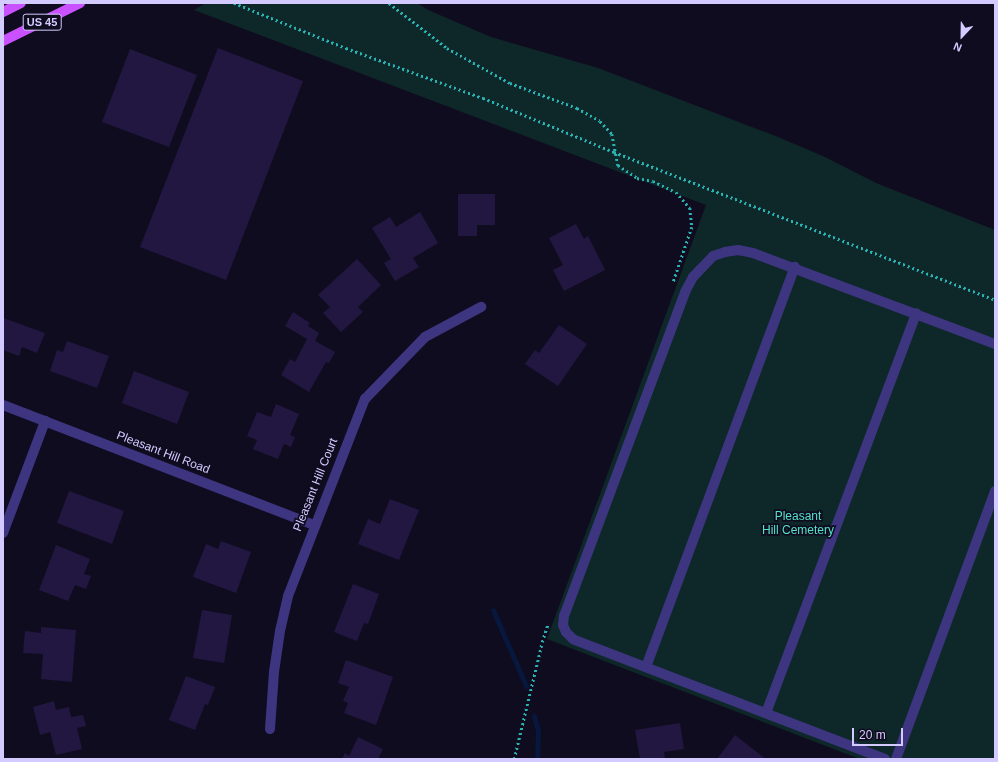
<!DOCTYPE html>
<html>
<head>
<meta charset="utf-8">
<style>
	body { margin:0 }
	#map { position:relative; width:998px; height:762px; overflow:hidden; background:#100c1f; font-family:Arial,sans-serif }
	div>[style] { position:absolute }
	.green>* { inset:0; background:#0e2829 }
	.stream>* { height:5px; margin:-2.5px; padding:0 2.5px; transform-origin:2.5px; border-radius:2.5px; background:#07173d }
	.building>* { inset:0; background:#221741 }
	.path>* { height:2.5px; margin-top:-1.25px; transform-origin:0; background:repeating-linear-gradient(90deg,#29b3b4 0 2px,transparent 0 5px) }
	.minor>* { height:10px; margin:-5px; padding:0 5px; transform-origin:5px; border-radius:5px; background:#3d3580 }
	.major>* { height:10px; margin:-5px; padding:0 5px; transform-origin:5px; border-radius:5px; background:#c951ff }
	span { translate:-50% -50%; white-space:nowrap; text-align:center; line-height:1.15; -webkit-text-stroke:3.5px #100c1f; paint-order:stroke }
	.shield-label span { padding:1px 3px; background:#100c1f; border:1px solid; border-radius:3px; -webkit-text-stroke-width:0 }
	.shield-label { font-size:11px; color:#d3caff; font-weight:700 }
	.street-label { font-size:12px; color:#d3caff }
	.park-label { font-size:12px; color:#52e2c8 }
	.frame { position:absolute; inset:0; border:4px solid #d3caff; pointer-events:none }
	.north { position:absolute; left:942px; top:16px; width:40px; height:40px; -webkit-text-stroke:3px #100c1f; paint-order:stroke; rotate:202deg; font-size:11px; font-weight:700; line-height:16px; text-align:center; color:#d3caff }
	.north::after { content:''; display:block; margin:auto; width:14px; height:18px; background:#d3caff; clip-path:polygon(50% 0,100% 100%,50% 72%,0 100%) }
	.scale { position:absolute; left:852px; top:728px; width:51px; height:18px; box-sizing:border-box; border:2px solid #d3caff; border-top:0; padding-left:5px; font-size:12px; line-height:14px; white-space:nowrap; color:#d3caff; -webkit-text-stroke:3px #100c1f; paint-order:stroke }
</style>
</head>
<body>
<div id="map">
	<div class="green">
		<div style="clip-path:polygon(206px 3px,417px 3px,428px 10px,491px 37px,598px 68px,778px 137px,825px 157px,876px 183px,995px 230px,995px 759px,860px 759px,547px 639px,706px 205px,194px 10px)"></div>
	</div>
	<div class="stream">
		<div style="left:493px;top:610px;width:83px;rotate:66.5deg"></div>
		<div style="left:534px;top:716px;width:16px;rotate:75deg"></div>
		<div style="left:538px;top:731px;width:28px;rotate:92deg"></div>
	</div>
	<div class="building">
		<div style="clip-path:polygon(218px 48px,303px 81px,226px 280px,140px 247px)"></div>
		<div style="clip-path:polygon(130px 49px,197px 75px,169px 147px,102px 122px)"></div>
		<div style="clip-path:polygon(458px 194px,495px 194px,495px 225px,477px 225px,477px 236px,458px 236px)"></div>
		<div style="clip-path:polygon(420px 212px,438px 243px,413px 258px,419px 267px,395px 281px,384px 263px,391px 259px,372px 228px,390px 217px,396px 227px)"></div>
		<div style="clip-path:polygon(576px 224px,584px 239px,588px 236px,605px 270px,564px 291px,553px 270px,563px 265px,549px 238px)"></div>
		<div style="clip-path:polygon(357px 259px,381px 285px,358px 307px,363px 312px,341px 332px,323px 313px,330px 307px,318px 295px)"></div>
		<div style="clip-path:polygon(293px 312px,310px 323px,308px 326px,319px 333px,315px 341px,335px 352px,329px 363px,326px 362px,309px 392px,281px 375px,290px 359px,295px 362px,307px 339px,285px 326px)"></div>
		<div style="clip-path:polygon(3px 318px,45px 333px,37px 353px,22px 347px,19px 356px,3px 350px)"></div>
		<div style="clip-path:polygon(559px 325px,587px 344px,558px 386px,525px 364px,535px 350px,539px 353px)"></div>
		<div style="clip-path:polygon(67px 341px,109px 356px,97px 388px,50px 371px,57px 350px,63px 352px)"></div>
		<div style="clip-path:polygon(134px 371px,189px 392px,177px 424px,122px 403px)"></div>
		<div style="clip-path:polygon(276px 404px,299px 414px,290px 435px,295px 437px,291px 447px,284px 444px,278px 459px,253px 449px,257px 440px,247px 436px,257px 412px,271px 417px)"></div>
		<div style="clip-path:polygon(69px 491px,124px 511px,112px 544px,57px 523px)"></div>
		<div style="clip-path:polygon(390px 499px,419px 510px,399px 560px,358px 544px,368px 519px,380px 524px)"></div>
		<div style="clip-path:polygon(221px 541px,251px 552px,236px 593px,193px 577px,206px 544px,218px 549px)"></div>
		<div style="clip-path:polygon(56px 545px,90px 559px,84px 574px,91px 576px,86px 589px,75px 585px,68px 601px,39px 590px)"></div>
		<div style="clip-path:polygon(353px 584px,379px 594px,368px 624px,364px 623px,357px 641px,334px 632px)"></div>
		<div style="clip-path:polygon(202px 610px,232px 615px,224px 663px,193px 658px)"></div>
		<div style="clip-path:polygon(41px 627px,76px 630px,72px 682px,41px 679px,43px 654px,23px 653px,25px 631px,41px 633px)"></div>
		<div style="clip-path:polygon(346px 660px,393px 677px,376px 725px,344px 713px,348px 703px,343px 701px,349px 687px,338px 683px)"></div>
		<div style="clip-path:polygon(186px 676px,215px 687px,208px 705px,205px 704px,195px 730px,169px 720px)"></div>
		<div style="clip-path:polygon(54px 701px,56px 710px,69px 707px,71px 717px,83px 715px,86px 726px,77px 728px,82px 749px,56px 755px,50px 732px,40px 735px,33px 707px)"></div>
		<div style="clip-path:polygon(680px 723px,684px 749px,664px 752px,665px 759px,640px 759px,635px 730px)"></div>
		<div style="clip-path:polygon(735px 735px,766px 759px,717px 759px)"></div>
		<div style="clip-path:polygon(358px 737px,383px 749px,378px 759px,342px 759px,345px 753px,349px 756px)"></div>
	</div>
	<div class="path">
		<div style="left:234px;top:3px;width:121px;rotate:21.9deg"></div>
		<div style="left:346px;top:48px;width:146px;rotate:20.1deg"></div>
		<div style="left:483px;top:98px;width:142px;rotate:22.4deg"></div>
		<div style="left:614px;top:152px;width:409px;rotate:21.2deg"></div>
		<div style="left:389px;top:3px;width:73px;rotate:37.8deg"></div>
		<div style="left:447px;top:48px;width:72px;rotate:29.1deg"></div>
		<div style="left:510px;top:83px;width:72px;rotate:20.5deg"></div>
		<div style="left:577px;top:108px;width:26px;rotate:29deg"></div>
		<div style="left:600px;top:121px;width:18px;rotate:47deg"></div>
		<div style="left:612px;top:134px;width:32px;rotate:79deg"></div>
		<div style="left:618px;top:165px;width:23px;rotate:34deg"></div>
		<div style="left:637px;top:178px;width:16px;rotate:11deg"></div>
		<div style="left:653px;top:181px;width:25px;rotate:26deg"></div>
		<div style="left:676px;top:192px;width:21px;rotate:49deg"></div>
		<div style="left:690px;top:208px;width:19px;rotate:84deg"></div>
		<div style="left:692px;top:227px;width:59px;rotate:108.7deg"></div>
		<div style="left:514px;top:759px;width:120px;rotate:-76.5deg"></div>
		<div style="left:542px;top:642px;width:19px;rotate:-72deg"></div>
	</div>
	<div class="minor">
		<div style="left:3px;top:405px;width:333px;rotate:21.1deg"></div>
		<div style="left:3px;top:533px;width:120px;rotate:-69.4deg"></div>
		<div style="left:646px;top:667px;width:427px;rotate:-69.6deg"></div>
		<div style="left:766px;top:713px;width:427px;rotate:-69.4deg"></div>
		<div style="left:270px;top:729px;width:57px;rotate:-86deg"></div>
		<div style="left:274px;top:672px;width:41px;rotate:-81.7deg"></div>
		<div style="left:280px;top:631px;width:36px;rotate:-77deg"></div>
		<div style="left:288px;top:596px;width:212px;rotate:-68.7deg"></div>
		<div style="left:365px;top:399px;width:86px;rotate:-45.9deg"></div>
		<div style="left:425px;top:337px;width:64px;rotate:-28.2deg"></div>
		<div style="left:885px;top:759px;width:334px;rotate:-159deg"></div>
		<div style="left:573px;top:639px;width:10px;rotate:-135deg"></div>
		<div style="left:566px;top:632px;width:8px;rotate:-113deg"></div>
		<div style="left:563px;top:625px;width:9px;rotate:-84deg"></div>
		<div style="left:564px;top:616px;width:346px;rotate:-69.5deg"></div>
		<div style="left:685px;top:292px;width:17px;rotate:-62deg"></div>
		<div style="left:693px;top:277px;width:29px;rotate:-46deg"></div>
		<div style="left:713px;top:256px;width:13px;rotate:-18deg"></div>
		<div style="left:725px;top:252px;width:13px;rotate:-9deg"></div>
		<div style="left:738px;top:250px;width:15px;rotate:11deg"></div>
		<div style="left:753px;top:253px;width:259px;rotate:20.6deg"></div>
		<div style="left:896px;top:759px;width:286px;rotate:-69.7deg"></div>
	</div>
	<div class="major">
		<div style="left:3px;top:12px;width:20px;rotate:-27deg"></div>
		<div style="left:3px;top:41px;width:86px;rotate:-26.3deg"></div>
	</div>
	<div class="shield-label">
		<span style="left:42px;top:22px">US 45</span>
	</div>
	<div class="street-label">
		<span style="left:163px;top:453px;rotate:21deg">Pleasant Hill Road</span>
		<span style="left:316px;top:485px;rotate:-68deg">Pleasant Hill Court</span>
	</div>
	<div class="park-label">
		<span style="left:798px;top:524px">Pleasant<br>Hill Cemetery</span>
	</div>
	<div class="frame"></div>
	<div class="north">N</div>
	<div class="scale">20 m</div>
</div>
</body>
</html>
